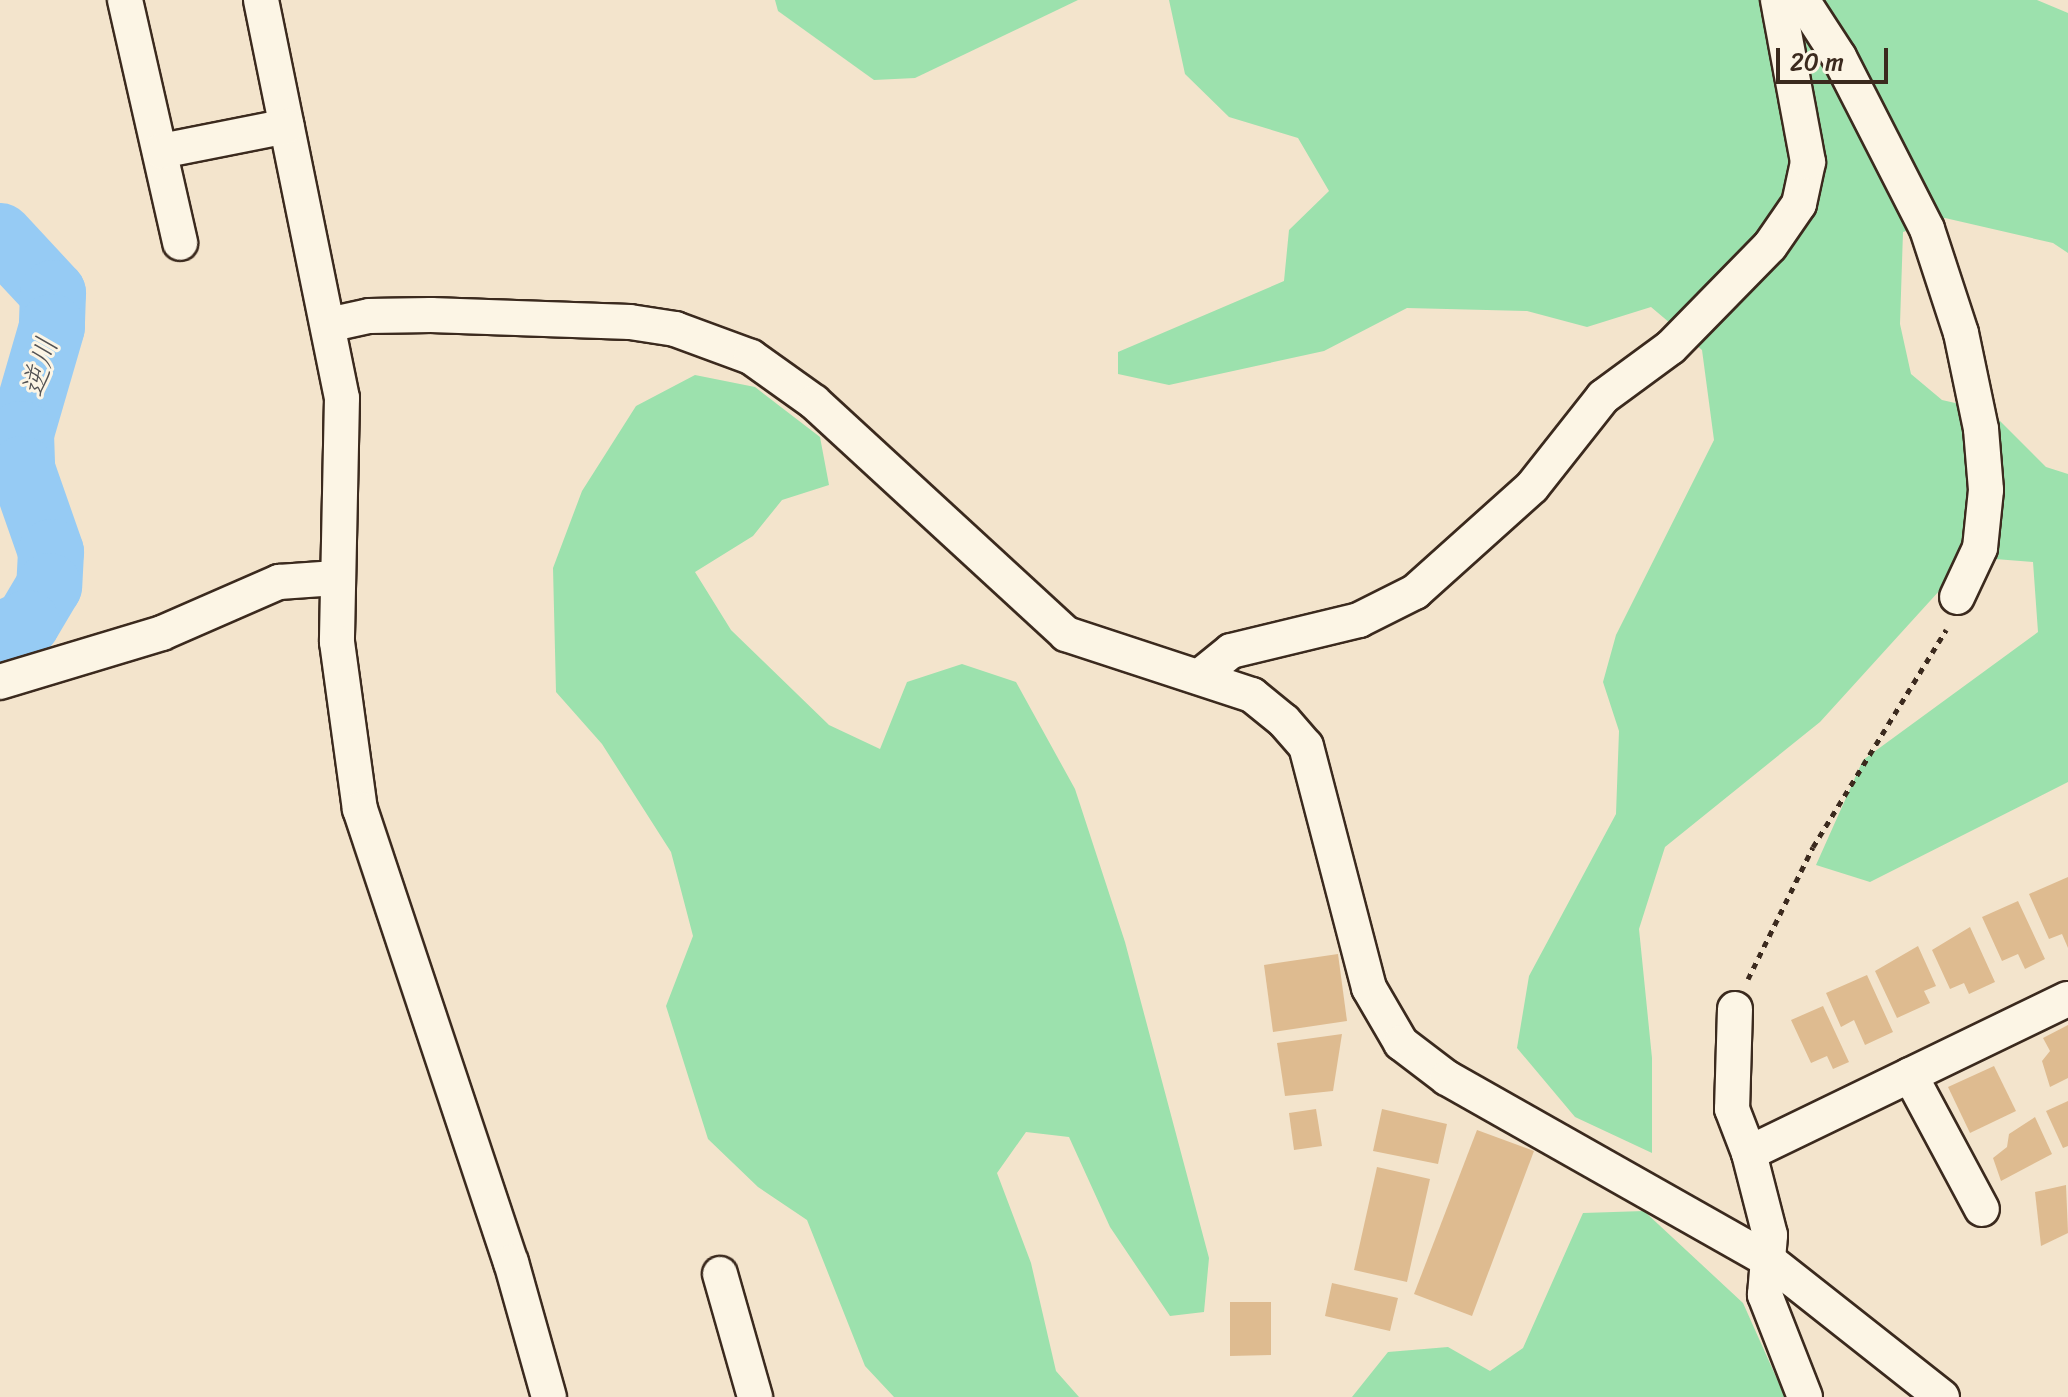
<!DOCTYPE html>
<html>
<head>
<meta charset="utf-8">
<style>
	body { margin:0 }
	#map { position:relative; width:2068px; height:1397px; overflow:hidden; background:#f3e4cc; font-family:Sriracha,"Klee One",sans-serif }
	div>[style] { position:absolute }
	.green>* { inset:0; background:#9ce1ad }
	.river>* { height:66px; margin:-33px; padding:0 33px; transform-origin:33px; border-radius:33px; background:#96cbf4 }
	.building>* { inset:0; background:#debb90 }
	.path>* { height:5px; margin-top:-2.5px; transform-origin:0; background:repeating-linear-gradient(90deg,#3b2a1e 0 6px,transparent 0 12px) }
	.roads { filter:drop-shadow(2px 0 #3b2a1e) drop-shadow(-2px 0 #3b2a1e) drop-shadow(0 2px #3b2a1e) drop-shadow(0 -2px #3b2a1e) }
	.street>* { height:34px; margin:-17px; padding:0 17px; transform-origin:17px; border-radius:17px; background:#fcf5e5 }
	span { translate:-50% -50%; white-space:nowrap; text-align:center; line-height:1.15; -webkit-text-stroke:6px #fcf5e5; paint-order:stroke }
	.water-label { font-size:30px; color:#525254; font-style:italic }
	.scale { position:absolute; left:1776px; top:48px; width:112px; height:36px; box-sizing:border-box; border:4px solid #3b2a1e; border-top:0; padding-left:10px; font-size:24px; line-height:28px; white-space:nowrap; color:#3b2a1e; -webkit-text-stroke:6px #fcf5e5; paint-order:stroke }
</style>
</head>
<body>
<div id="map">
	<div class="green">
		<div style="clip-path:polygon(775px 0,1078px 0,915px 78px,874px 80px,778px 11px)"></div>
		<div style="clip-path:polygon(1169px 0,2037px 0,2068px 13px,2068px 253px,2053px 243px,1945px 218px,1903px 232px,1900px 324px,1911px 374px,1942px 400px,1990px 411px,2046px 467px,2068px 474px,2068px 782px,1870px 882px,1816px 865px,1863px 760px,2038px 632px,2033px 562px,1970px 557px,1820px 722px,1665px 847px,1639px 929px,1652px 1058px,1652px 1153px,1575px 1117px,1517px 1048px,1529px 976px,1616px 814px,1619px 731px,1603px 682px,1616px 635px,1714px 440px,1702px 350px,1651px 307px,1587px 327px,1527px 311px,1407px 308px,1324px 351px,1169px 385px,1118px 374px,1118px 352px,1284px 281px,1289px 230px,1329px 191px,1298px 138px,1229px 117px,1185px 74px)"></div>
		<div style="clip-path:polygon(695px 375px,755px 387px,820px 437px,829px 485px,782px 500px,753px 536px,695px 572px,731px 630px,829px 725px,880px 749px,907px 682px,962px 664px,1016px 682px,1075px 789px,1125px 942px,1209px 1258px,1204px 1312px,1170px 1316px,1110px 1227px,1069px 1137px,1026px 1132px,997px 1173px,1031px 1263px,1056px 1371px,1079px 1397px,894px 1397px,865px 1366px,807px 1220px,758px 1187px,708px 1139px,666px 1006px,693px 936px,671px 852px,602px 744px,556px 692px,553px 568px,582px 491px,636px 406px)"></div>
		<div style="clip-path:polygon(1644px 1211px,1743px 1303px,1785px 1397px,1352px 1397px,1388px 1352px,1448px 1347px,1490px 1371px,1523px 1348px,1583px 1213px)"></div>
	</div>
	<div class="river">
		<div style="left:0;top:236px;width:78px;rotate:47.1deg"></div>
		<div style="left:53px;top:293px;width:34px;rotate:92deg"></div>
		<div style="left:52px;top:327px;width:111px;rotate:106.2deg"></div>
		<div style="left:21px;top:434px;width:35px;rotate:88deg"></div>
		<div style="left:22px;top:469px;width:88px;rotate:70.7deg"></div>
		<div style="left:51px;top:552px;width:34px;rotate:93deg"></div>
		<div style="left:49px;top:586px;width:43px;rotate:120.7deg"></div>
		<div style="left:27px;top:623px;width:30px;rotate:156deg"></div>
	</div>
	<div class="building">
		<div style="clip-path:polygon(2068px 877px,2068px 948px,2062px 934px,2049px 939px,2029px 894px)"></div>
		<div style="clip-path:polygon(2018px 901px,2045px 959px,2025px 969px,2018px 954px,2002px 961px,1982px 917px)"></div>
		<div style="clip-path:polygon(1970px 927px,1995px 982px,1969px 994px,1964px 983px,1950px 989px,1932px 950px)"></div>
		<div style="clip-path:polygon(1918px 946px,1936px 986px,1924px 991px,1930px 1003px,1897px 1018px,1875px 971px)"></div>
		<div style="clip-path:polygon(1338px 954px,1347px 1021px,1273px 1032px,1264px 965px)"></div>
		<div style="clip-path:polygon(1867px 975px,1893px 1032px,1865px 1045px,1854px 1020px,1841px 1027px,1826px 993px)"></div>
		<div style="clip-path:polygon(1823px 1006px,1849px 1062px,1833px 1069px,1827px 1056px,1811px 1063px,1791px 1020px)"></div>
		<div style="clip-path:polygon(2068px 1025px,2068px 1078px,2050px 1087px,2042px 1061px,2050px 1051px,2043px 1038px)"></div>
		<div style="clip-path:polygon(1342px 1034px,1333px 1091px,1285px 1096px,1277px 1043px)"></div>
		<div style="clip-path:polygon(1994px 1066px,2016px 1111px,1970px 1133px,1948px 1087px)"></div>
		<div style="clip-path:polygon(2068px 1101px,2068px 1146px,2063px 1148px,2046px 1111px)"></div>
		<div style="clip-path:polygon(1316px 1109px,1322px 1146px,1294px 1150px,1289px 1113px)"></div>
		<div style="clip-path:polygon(1382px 1109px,1447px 1124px,1438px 1164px,1373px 1151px)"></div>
		<div style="clip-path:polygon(2035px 1117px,2052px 1154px,2001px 1181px,1993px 1158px,2007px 1147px,2009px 1134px)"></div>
		<div style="clip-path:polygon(1477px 1130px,1534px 1151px,1472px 1316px,1414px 1294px)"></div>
		<div style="clip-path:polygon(1377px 1167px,1430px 1179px,1407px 1282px,1354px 1270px)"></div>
		<div style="clip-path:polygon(2066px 1185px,2068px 1233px,2041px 1246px,2035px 1192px)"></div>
		<div style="clip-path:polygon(1332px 1283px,1398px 1298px,1390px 1331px,1325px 1316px)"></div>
		<div style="clip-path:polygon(1230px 1302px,1271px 1302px,1271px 1355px,1230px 1356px)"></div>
	</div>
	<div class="path">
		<div style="left:1748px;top:979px;width:147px;rotate:-63.8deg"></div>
		<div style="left:1813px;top:847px;width:255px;rotate:-58.5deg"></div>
	</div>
	<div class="roads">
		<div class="street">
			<div style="left:125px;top:0;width:249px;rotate:77.2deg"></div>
			<div style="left:261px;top:0;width:406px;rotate:78.5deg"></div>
			<div style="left:342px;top:398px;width:244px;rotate:91.2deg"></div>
			<div style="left:337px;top:642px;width:169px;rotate:82.2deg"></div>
			<div style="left:360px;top:809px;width:478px;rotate:71.6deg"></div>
			<div style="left:511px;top:1262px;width:140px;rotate:74.3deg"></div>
			<div style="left:1802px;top:0;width:68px;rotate:57deg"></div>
			<div style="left:1839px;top:57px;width:193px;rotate:62.9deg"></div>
			<div style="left:1927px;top:229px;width:109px;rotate:71.9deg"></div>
			<div style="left:1961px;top:333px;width:98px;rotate:78.2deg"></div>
			<div style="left:1981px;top:429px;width:61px;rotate:85.3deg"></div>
			<div style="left:1986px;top:490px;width:58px;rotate:95.9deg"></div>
			<div style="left:1980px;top:548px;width:54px;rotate:115.1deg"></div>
			<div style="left:161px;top:151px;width:128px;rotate:-11.2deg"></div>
			<div style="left:328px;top:325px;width:42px;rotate:-12.4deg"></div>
			<div style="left:369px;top:316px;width:62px;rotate:-0.9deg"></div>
			<div style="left:431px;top:315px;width:199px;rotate:2deg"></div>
			<div style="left:630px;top:322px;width:46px;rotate:8.8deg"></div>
			<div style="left:675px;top:329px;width:81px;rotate:20.2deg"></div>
			<div style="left:751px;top:357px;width:77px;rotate:35.5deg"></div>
			<div style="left:814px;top:402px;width:343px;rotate:42.6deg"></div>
			<div style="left:1066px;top:634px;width:196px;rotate:18.2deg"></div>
			<div style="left:1252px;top:695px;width:41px;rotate:39.1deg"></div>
			<div style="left:1284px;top:721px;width:33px;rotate:49deg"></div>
			<div style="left:1306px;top:746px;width:250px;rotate:75.4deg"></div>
			<div style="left:1369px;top:988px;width:64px;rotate:59.8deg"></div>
			<div style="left:1401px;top:1043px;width:58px;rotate:37.3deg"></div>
			<div style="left:1447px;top:1078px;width:368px;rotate:29.5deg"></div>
			<div style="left:1767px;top:1259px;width:223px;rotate:38.3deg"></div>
			<div style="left:1199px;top:677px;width:41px;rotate:-39.1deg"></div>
			<div style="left:1231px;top:651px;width:132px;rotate:-13.6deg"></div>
			<div style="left:1359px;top:620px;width:63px;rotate:-26.6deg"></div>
			<div style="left:1415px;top:592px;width:157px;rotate:-41.9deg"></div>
			<div style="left:1532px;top:487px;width:115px;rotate:-51.7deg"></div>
			<div style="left:1603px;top:397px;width:84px;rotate:-36.3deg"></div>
			<div style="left:1671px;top:347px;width:141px;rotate:-45.6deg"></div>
			<div style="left:1770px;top:246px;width:51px;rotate:-55.4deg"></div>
			<div style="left:1799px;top:204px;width:43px;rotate:-77.9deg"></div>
			<div style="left:1808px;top:162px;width:165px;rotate:-100.5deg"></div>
			<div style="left:0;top:682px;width:169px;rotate:-16.8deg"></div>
			<div style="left:162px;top:633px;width:128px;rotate:-23.6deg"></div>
			<div style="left:279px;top:582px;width:57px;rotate:-4deg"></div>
			<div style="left:1735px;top:1009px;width:100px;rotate:91.7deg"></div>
			<div style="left:1732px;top:1109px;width:47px;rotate:68.9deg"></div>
			<div style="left:1910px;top:1075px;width:152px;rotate:61.8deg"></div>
			<div style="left:720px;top:1274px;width:128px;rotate:74.1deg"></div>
			<div style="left:1805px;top:1397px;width:110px;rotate:-111.4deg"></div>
			<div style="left:1765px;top:1295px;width:60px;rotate:-85.2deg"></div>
			<div style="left:1770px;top:1235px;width:85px;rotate:-104.4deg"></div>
			<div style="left:1749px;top:1153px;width:354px;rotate:-25.8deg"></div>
		</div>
	</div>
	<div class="water-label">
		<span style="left:40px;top:367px;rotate:-74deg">逆川</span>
	</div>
	<div class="scale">20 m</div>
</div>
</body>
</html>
